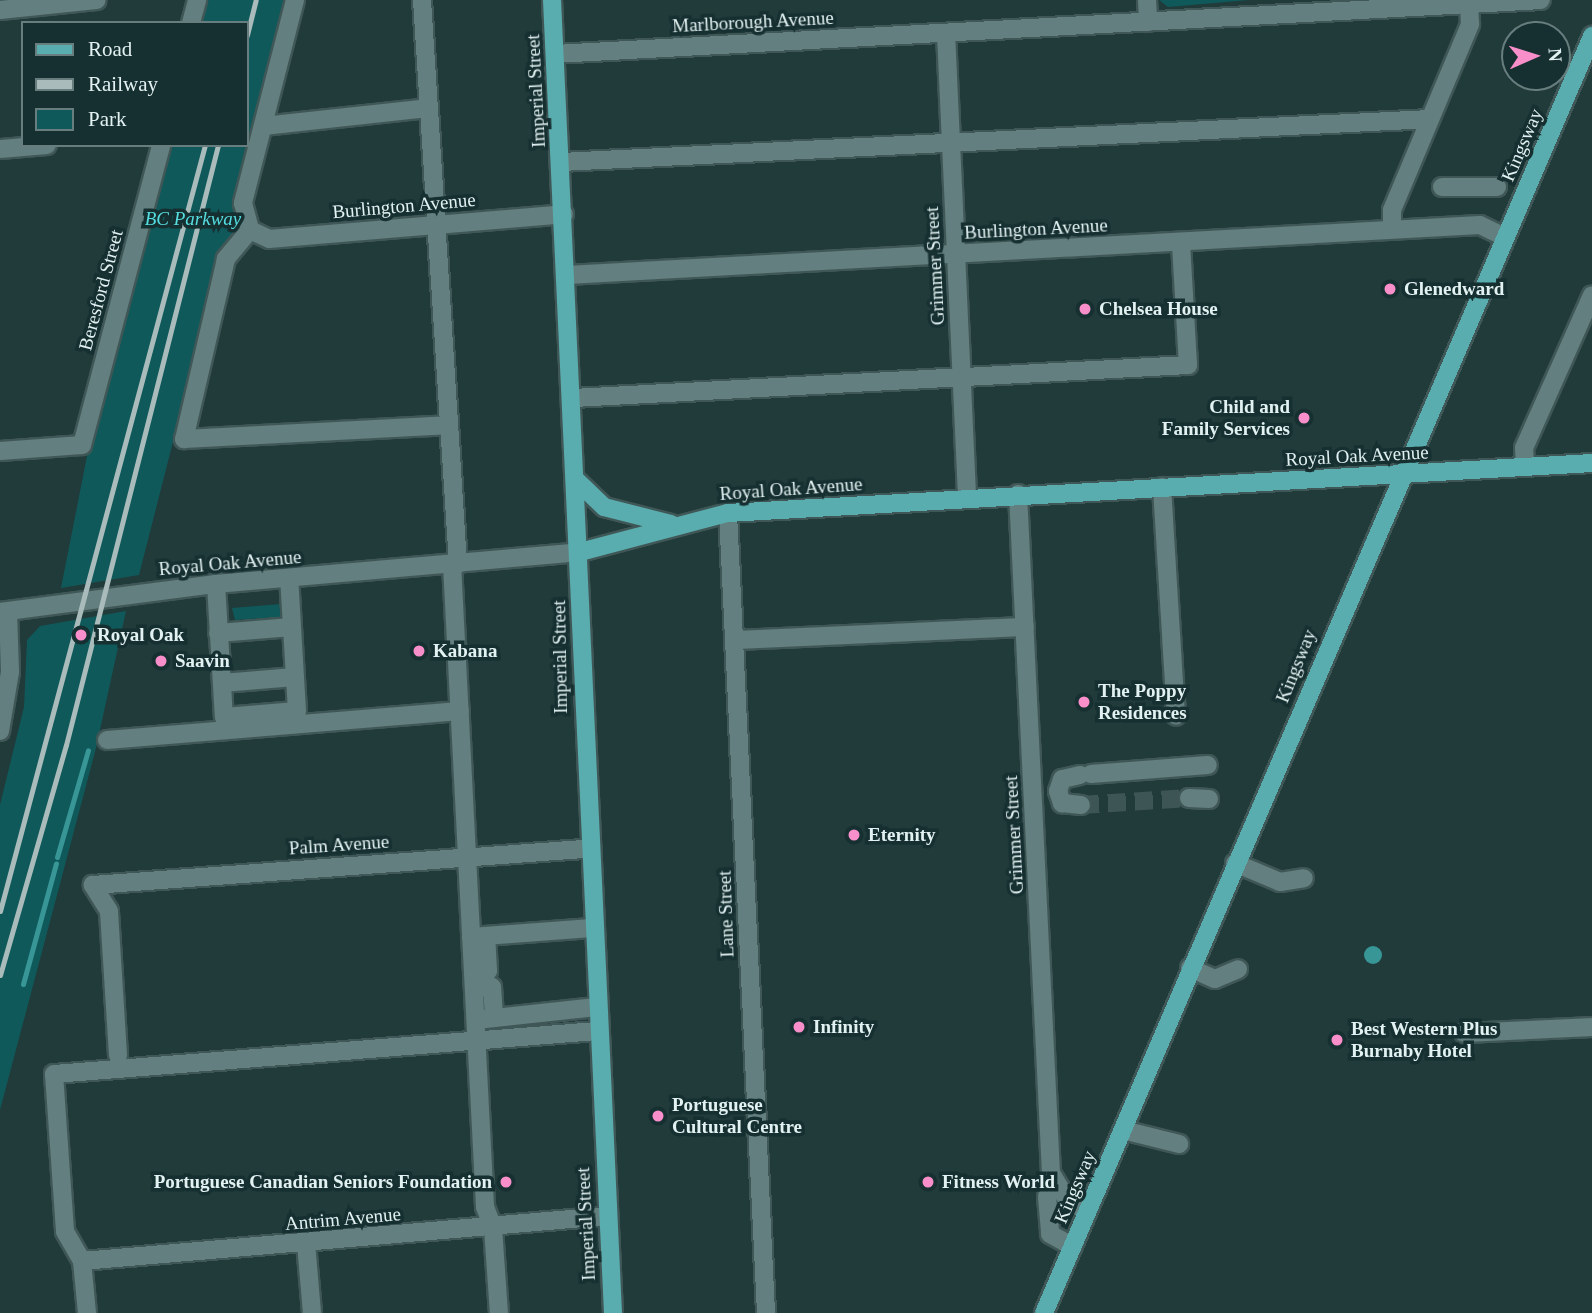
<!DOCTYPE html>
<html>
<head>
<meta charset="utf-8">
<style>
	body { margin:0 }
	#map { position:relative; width:1592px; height:1313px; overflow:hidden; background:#213a3a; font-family:Georgia,serif }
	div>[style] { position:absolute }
	.green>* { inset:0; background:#10595a }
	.water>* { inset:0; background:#389697 }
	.round { border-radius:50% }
	.stream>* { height:5px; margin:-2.5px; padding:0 2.5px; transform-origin:2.5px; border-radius:2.5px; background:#389697 }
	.minor-tunnel>* { height:18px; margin-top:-9px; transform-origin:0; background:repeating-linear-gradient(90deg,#3e5555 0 18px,transparent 0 27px) }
	.roads { filter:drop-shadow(2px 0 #405757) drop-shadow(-2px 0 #405757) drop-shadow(0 2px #405757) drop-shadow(0 -2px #405757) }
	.minor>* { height:18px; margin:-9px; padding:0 9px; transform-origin:9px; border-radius:9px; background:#647f7f }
	.major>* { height:18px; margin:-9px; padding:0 9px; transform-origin:9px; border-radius:9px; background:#5aadae }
	.rail>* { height:5px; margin:-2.5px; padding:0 2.5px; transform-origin:2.5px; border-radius:2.5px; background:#a9bbbb }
	.dots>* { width:19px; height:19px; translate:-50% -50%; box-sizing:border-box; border:4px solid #162f30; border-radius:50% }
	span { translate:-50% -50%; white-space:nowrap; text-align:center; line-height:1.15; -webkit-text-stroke:7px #162f30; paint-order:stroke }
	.street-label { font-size:19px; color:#e2f1f1 }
	.park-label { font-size:19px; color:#55dddf; font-style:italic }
	.poi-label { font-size:19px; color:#e2f1f1; font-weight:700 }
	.left { translate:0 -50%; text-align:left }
	.right { translate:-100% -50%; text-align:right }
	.legend { position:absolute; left:21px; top:21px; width:228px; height:126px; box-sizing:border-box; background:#162f30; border:2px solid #687d7d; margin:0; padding:9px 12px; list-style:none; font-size:21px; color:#e2f1f1 }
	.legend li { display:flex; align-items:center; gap:14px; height:35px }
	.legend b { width:35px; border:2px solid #687d7d }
	.north { position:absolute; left:1501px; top:21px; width:70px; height:70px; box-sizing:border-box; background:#162f30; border:2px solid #687d7d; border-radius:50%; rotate:87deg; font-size:19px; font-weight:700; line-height:28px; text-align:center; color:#e2f1f1 }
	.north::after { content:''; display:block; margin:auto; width:24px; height:32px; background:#f98fca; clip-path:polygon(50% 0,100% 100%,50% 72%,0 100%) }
</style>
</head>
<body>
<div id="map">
	<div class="green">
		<div style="clip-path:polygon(203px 0,286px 0,235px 200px,239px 230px,220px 258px,139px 575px,61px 588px,87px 456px,167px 145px,247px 145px,247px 23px,198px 23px)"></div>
		<div style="clip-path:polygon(1159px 0,1249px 0,1168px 7px)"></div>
		<div style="clip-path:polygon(281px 604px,280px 617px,235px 620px,232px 608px)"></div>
		<div style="clip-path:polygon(126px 611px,96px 748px,0 1110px,0 805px,24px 707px,27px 640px,40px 626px)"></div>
	</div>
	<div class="water">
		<div class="round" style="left:1364px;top:946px;width:18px;height:18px"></div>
	</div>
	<div class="stream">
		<div style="left:57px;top:857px;width:111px;rotate:-73.8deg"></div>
		<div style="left:23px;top:984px;width:125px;rotate:-74.7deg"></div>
	</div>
	<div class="minor-tunnel">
		<div style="left:1081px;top:805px;width:108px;rotate:-3.7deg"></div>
	</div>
	<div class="roads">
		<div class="minor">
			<div style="left:295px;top:0;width:210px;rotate:104.4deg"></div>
			<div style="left:243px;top:203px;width:28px;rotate:75deg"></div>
			<div style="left:250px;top:230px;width:21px;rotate:25deg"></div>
			<div style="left:269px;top:239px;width:296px;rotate:-4.8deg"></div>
			<div style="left:422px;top:0;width:565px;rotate:86.35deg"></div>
			<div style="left:1147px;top:0;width:22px;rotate:87deg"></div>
			<div style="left:0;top:10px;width:97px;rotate:-5.9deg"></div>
			<div style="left:191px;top:23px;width:24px;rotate:-75deg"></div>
			<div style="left:946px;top:33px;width:464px;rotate:87.4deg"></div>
			<div style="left:555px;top:54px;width:987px;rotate:-3.13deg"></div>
			<div style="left:263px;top:126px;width:166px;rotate:-6.2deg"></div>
			<div style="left:0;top:149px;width:47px;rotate:-4.9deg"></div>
			<div style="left:561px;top:162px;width:870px;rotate:-2.83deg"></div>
			<div style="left:1442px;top:187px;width:55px"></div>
			<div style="left:1392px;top:229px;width:19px;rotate:-90deg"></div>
			<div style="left:1392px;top:210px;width:202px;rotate:-67.2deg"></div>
			<div style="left:1470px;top:24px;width:20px;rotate:-93deg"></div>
			<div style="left:250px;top:230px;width:38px;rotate:130deg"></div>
			<div style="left:226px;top:259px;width:185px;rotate:103.1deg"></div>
			<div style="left:184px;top:439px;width:263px;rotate:-3deg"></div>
			<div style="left:567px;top:275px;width:914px;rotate:-3.13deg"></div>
			<div style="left:1480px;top:225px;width:28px;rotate:26deg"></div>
			<div style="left:573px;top:398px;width:616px;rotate:-3.07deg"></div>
			<div style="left:1188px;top:365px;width:123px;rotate:-93.3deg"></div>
			<div style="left:0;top:451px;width:82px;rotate:-4.2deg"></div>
			<div style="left:82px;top:445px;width:310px;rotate:-75.2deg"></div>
			<div style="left:1525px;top:466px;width:18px;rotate:-93deg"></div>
			<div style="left:1524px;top:448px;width:167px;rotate:-66deg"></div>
			<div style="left:1162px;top:487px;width:229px;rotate:86.5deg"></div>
			<div style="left:1018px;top:494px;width:680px;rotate:87.22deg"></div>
			<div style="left:1051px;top:1173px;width:24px;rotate:99deg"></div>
			<div style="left:1047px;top:1197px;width:37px;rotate:85deg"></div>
			<div style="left:1050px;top:1234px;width:26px;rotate:29deg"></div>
			<div style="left:728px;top:513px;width:801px;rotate:87.28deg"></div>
			<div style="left:452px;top:564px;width:644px;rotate:87.06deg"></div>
			<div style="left:485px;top:1207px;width:22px;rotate:69deg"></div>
			<div style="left:493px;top:1228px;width:85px;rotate:86deg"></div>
			<div style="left:216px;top:584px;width:133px;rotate:86.6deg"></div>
			<div style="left:224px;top:717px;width:73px;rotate:-4.7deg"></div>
			<div style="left:297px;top:711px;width:133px;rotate:-93.4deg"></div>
			<div style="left:0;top:612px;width:218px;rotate:-7.4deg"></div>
			<div style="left:216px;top:584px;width:365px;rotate:-5deg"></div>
			<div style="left:218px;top:633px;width:74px;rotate:-4.6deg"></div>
			<div style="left:735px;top:640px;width:290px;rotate:-2.6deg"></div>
			<div style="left:222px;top:683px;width:73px;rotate:-4.7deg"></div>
			<div style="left:0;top:731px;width:60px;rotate:-80.4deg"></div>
			<div style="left:10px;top:672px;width:60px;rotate:-91.9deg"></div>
			<div style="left:107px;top:740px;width:354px;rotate:-4.7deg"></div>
			<div style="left:1091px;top:774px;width:117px;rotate:-4.4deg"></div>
			<div style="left:1080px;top:775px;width:18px;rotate:167deg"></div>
			<div style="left:1062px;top:779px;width:13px;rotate:108deg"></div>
			<div style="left:1058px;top:791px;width:13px;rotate:72deg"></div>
			<div style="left:1062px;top:803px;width:19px;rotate:6deg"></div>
			<div style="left:1189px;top:798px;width:20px;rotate:3deg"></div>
			<div style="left:1235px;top:863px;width:49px;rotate:22.9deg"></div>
			<div style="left:1280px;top:882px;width:24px;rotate:-9deg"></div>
			<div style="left:471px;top:937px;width:121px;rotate:-4.3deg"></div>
			<div style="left:1190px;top:968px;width:27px;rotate:24deg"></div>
			<div style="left:1215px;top:979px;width:25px;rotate:-23deg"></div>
			<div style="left:473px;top:971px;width:15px"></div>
			<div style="left:488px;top:971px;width:35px;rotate:-93deg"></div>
			<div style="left:474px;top:988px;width:18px;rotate:-3deg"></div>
			<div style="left:492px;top:987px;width:31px;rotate:86deg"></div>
			<div style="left:476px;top:1020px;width:121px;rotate:-6.2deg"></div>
			<div style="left:1464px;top:1033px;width:128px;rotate:-2.7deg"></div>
			<div style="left:118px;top:1055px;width:144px;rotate:-93.6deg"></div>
			<div style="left:109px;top:911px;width:31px;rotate:-122deg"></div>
			<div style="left:93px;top:885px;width:496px;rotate:-4.2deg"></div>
			<div style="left:1123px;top:1130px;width:58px;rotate:14deg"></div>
			<div style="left:1051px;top:1173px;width:33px;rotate:59deg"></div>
			<div style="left:1068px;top:1201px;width:22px;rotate:27deg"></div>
			<div style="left:306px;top:1243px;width:70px;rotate:85.1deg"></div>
			<div style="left:82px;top:1261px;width:526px;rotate:-4.91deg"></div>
			<div style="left:87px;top:1313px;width:52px;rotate:-95.5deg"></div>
			<div style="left:82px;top:1261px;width:34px;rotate:-120deg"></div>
			<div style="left:65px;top:1231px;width:157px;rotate:-94deg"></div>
			<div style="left:54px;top:1074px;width:545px;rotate:-4.53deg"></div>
		</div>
		<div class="major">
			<div style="left:552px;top:0;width:1314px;rotate:87.34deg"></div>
			<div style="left:576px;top:480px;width:39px;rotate:44deg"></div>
			<div style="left:604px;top:507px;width:69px;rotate:14.2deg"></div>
			<div style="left:580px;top:552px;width:153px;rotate:-14.8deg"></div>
			<div style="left:728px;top:513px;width:865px;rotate:-3.31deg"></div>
			<div style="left:1044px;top:1313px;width:1390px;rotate:-66.77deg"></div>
		</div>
	</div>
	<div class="rail">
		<div style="left:247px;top:35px;width:36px;rotate:-76deg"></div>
		<div style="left:0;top:911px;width:793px;rotate:-75.02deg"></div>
		<div style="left:0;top:975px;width:239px;rotate:-74deg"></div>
		<div style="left:66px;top:745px;width:619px;rotate:-75.78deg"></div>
	</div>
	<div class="dots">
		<div style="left:1390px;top:289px;background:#f98fca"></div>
		<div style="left:1085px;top:309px;background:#f98fca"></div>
		<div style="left:1304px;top:418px;background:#f98fca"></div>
		<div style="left:81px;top:635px;background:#f98fca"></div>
		<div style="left:419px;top:651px;background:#f98fca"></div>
		<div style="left:161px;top:661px;background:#f98fca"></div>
		<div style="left:1084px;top:702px;background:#f98fca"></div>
		<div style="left:854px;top:835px;background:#f98fca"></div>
		<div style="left:799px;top:1027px;background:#f98fca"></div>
		<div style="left:1337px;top:1040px;background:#f98fca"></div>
		<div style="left:658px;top:1116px;background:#f98fca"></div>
		<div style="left:506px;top:1182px;background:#f98fca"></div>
		<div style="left:928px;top:1182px;background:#f98fca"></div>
	</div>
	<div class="street-label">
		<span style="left:753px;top:22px;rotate:-3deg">Marlborough Avenue</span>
		<span style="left:536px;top:91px;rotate:-93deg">Imperial Street</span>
		<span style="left:1522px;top:145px;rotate:-67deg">Kingsway</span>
		<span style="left:404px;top:206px;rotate:-5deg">Burlington Avenue</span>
		<span style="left:1036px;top:229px;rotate:-3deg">Burlington Avenue</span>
		<span style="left:935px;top:266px;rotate:-93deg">Grimmer Street</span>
		<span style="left:101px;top:290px;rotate:-75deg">Beresford Street</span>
		<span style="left:1357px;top:456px;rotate:-3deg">Royal Oak Avenue</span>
		<span style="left:791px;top:489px;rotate:-4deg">Royal Oak Avenue</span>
		<span style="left:230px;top:563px;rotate:-5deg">Royal Oak Avenue</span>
		<span style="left:560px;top:657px;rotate:-91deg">Imperial Street</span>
		<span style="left:1296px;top:666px;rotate:-68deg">Kingsway</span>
		<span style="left:1014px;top:835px;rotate:-93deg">Grimmer Street</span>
		<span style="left:339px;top:845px;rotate:-4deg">Palm Avenue</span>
		<span style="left:726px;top:914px;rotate:-92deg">Lane Street</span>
		<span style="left:1075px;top:1187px;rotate:-67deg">Kingsway</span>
		<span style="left:343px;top:1219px;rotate:-5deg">Antrim Avenue</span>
		<span style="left:586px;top:1224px;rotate:-93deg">Imperial Street</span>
	</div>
	<div class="park-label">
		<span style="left:193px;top:219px">BC Parkway</span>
	</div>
	<div class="poi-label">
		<span class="left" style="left:1404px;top:289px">Glenedward</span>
		<span class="left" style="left:1099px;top:309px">Chelsea House</span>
		<span class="right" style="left:1290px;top:418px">Child and<br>Family Services</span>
		<span class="left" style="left:97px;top:635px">Royal Oak</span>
		<span class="left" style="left:433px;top:651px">Kabana</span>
		<span class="left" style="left:175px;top:661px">Saavin</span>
		<span class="left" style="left:1098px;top:702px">The Poppy<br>Residences</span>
		<span class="left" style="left:868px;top:835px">Eternity</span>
		<span class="left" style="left:813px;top:1027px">Infinity</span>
		<span class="left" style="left:1351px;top:1040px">Best Western Plus<br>Burnaby Hotel</span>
		<span class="left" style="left:672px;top:1116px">Portuguese<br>Cultural Centre</span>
		<span class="right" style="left:492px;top:1182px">Portuguese Canadian Seniors Foundation</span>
		<span class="left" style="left:942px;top:1182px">Fitness World</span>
	</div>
	<ul class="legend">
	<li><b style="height:9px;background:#5aadae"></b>Road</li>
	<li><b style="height:9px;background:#a9bbbb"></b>Railway</li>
	<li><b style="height:19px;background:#10595a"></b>Park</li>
	</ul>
	<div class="north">N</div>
</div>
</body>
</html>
